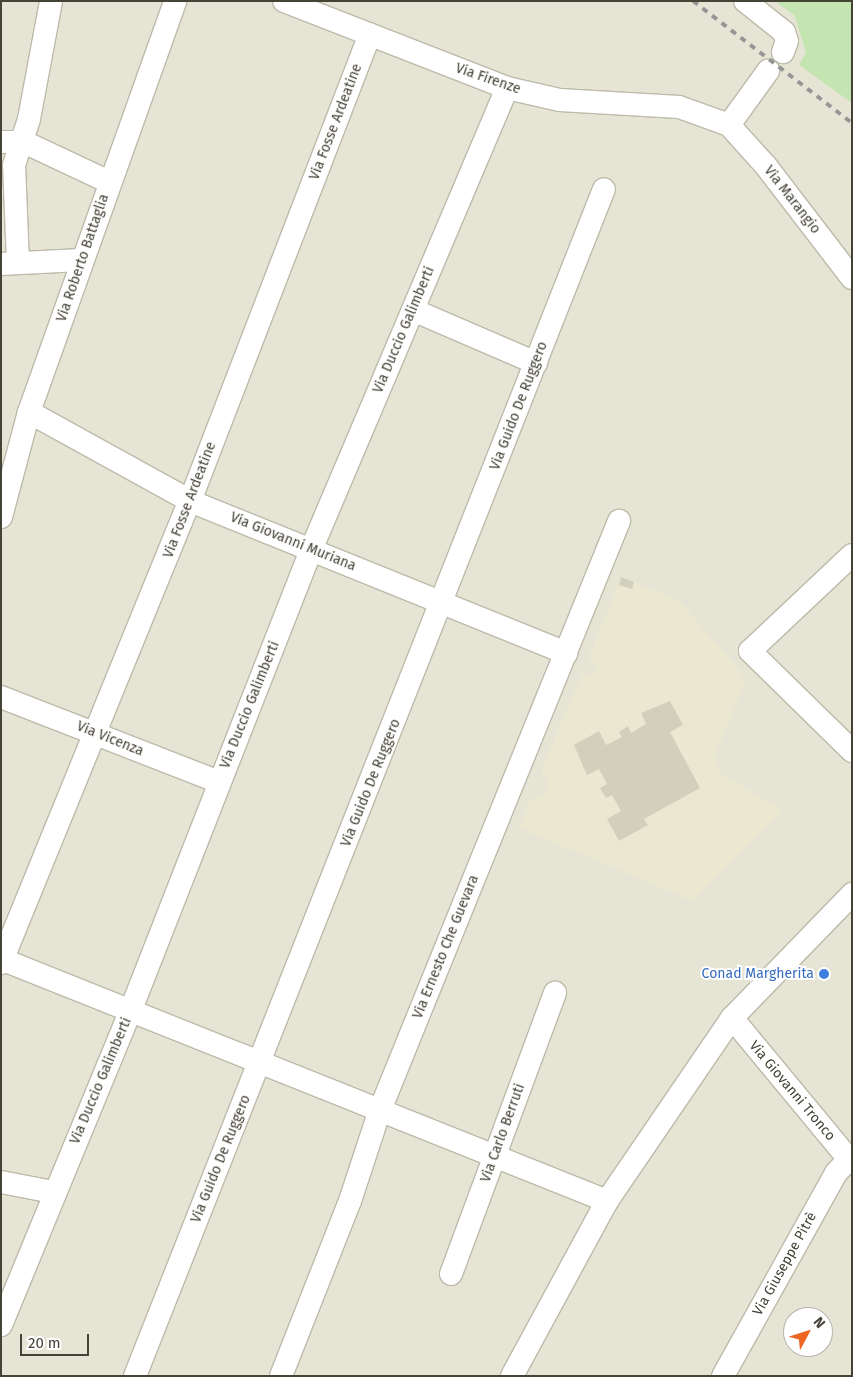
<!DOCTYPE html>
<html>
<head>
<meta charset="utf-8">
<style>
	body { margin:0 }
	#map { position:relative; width:853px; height:1377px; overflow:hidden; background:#f2f1e7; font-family:"Fira Sans",sans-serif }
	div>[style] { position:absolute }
	.residential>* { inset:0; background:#e6e4d5 }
	.education>* { inset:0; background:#ebe8d1 }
	.green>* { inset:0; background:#c4e5b1 }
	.building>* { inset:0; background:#d3cfbd }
	.roads { filter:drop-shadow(1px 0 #bdbaaa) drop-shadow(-1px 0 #bdbaaa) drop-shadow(0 1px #bdbaaa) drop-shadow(0 -1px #bdbaaa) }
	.minor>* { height:22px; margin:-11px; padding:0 11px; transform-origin:11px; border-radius:11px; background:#fff }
	.rail>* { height:4px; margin-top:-2px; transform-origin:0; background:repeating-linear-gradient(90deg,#959595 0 6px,transparent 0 12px) }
	.dots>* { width:14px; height:14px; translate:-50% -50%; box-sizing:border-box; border:2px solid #fff; border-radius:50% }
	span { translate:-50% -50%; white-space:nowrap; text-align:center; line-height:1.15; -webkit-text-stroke:4px #fff; paint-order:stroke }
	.street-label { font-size:14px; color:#454236 }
	.shop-label { font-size:14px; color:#366cbe }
	.right { translate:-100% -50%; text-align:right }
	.frame { position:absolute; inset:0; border:2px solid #454236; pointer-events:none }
	.north { position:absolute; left:783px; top:1307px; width:50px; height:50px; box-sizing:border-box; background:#fff; border:1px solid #b5b3af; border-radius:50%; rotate:50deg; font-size:14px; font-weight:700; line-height:20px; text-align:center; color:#454236 }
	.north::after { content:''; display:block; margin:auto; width:18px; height:22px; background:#e62; clip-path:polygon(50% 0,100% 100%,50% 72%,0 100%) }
	.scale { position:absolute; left:20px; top:1334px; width:69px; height:22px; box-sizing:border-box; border:2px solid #454236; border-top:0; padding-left:6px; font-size:15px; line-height:18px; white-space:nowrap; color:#454236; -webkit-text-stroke:4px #fff; paint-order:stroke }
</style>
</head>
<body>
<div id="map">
	<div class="residential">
		<div style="clip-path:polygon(evenodd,1px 1px,852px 1px,852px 1376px,1px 1376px,1px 1px,793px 1317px,823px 1317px,823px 1347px,793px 1347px,793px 1317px)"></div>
	</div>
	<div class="education">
		<div style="clip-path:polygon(621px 577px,679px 600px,741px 672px,745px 682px,715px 756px,720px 773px,783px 810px,692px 901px,519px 828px,530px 800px,544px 795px,548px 785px,541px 770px,582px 673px,589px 676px,598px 670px,595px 662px,588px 659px)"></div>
	</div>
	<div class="green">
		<div style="clip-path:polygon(775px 1px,852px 1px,852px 103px,799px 65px,806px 53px,795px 16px)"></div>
	</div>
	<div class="building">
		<div style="clip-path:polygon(621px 577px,634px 582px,632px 589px,619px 585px)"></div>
		<div style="clip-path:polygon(670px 701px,683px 725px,670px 732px,700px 788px,644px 819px,648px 825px,619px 841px,607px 819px,621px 811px,612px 795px,606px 798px,600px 788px,607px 784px,599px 769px,587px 775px,574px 745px,599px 731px,606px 745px,622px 737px,619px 732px,628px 726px,631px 733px,646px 724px,641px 713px)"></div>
	</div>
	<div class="roads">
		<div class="minor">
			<div style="left:284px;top:1px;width:239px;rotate:21.3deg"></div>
			<div style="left:507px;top:88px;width:54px;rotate:12.8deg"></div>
			<div style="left:560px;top:100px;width:119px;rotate:3.4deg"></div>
			<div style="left:679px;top:107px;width:53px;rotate:19.8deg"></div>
			<div style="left:729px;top:125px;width:55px;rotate:47.9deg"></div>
			<div style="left:766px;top:166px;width:141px;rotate:52.5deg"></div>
			<div style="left:745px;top:1px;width:50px;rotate:38.5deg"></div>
			<div style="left:784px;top:32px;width:9px;rotate:72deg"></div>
			<div style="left:787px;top:41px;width:12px;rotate:110deg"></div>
			<div style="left:729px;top:125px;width:67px;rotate:-54.2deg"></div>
			<div style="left:1px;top:142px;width:23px"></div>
			<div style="left:24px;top:142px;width:94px;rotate:25.2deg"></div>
			<div style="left:18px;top:263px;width:98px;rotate:-92.3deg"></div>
			<div style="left:14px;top:165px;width:48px;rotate:-71.9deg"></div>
			<div style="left:29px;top:119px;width:120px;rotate:-79.4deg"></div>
			<div style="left:1px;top:264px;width:80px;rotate:-2.9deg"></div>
			<div style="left:413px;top:310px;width:134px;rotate:23.3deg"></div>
			<div style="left:29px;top:412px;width:184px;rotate:28.9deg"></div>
			<div style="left:190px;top:501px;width:406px;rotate:22deg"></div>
			<div style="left:1px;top:517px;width:109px;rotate:-75.1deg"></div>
			<div style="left:29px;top:412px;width:436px;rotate:-70.4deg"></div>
			<div style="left:852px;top:555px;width:140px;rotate:136.7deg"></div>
			<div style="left:750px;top:651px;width:143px;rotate:44.4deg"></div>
			<div style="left:1px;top:697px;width:234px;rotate:21.3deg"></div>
			<div style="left:1px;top:959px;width:653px;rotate:21.77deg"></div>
			<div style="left:1px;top:963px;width:499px;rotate:-67.8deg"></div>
			<div style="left:190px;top:501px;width:500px;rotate:-68.92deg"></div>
			<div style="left:732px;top:1018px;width:188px;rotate:50.4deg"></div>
			<div style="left:1px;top:1182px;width:53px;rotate:10.9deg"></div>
			<div style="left:451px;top:1274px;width:300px;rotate:-69.7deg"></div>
			<div style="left:1px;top:1325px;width:339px;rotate:-67.6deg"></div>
			<div style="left:130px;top:1012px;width:496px;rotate:-68.6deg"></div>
			<div style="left:311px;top:550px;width:502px;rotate:-67.01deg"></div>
			<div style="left:135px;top:1376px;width:1276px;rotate:-68.44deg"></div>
			<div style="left:281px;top:1376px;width:188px;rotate:-68.5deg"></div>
			<div style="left:350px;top:1201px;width:96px;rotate:-71.8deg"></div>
			<div style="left:380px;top:1110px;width:636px;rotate:-67.91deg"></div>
			<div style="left:512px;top:1376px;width:199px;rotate:-61.5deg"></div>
			<div style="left:607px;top:1201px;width:222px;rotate:-55.7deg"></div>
			<div style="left:732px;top:1018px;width:173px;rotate:-45.9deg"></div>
			<div style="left:723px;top:1376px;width:232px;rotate:-60.9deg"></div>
			<div style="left:836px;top:1173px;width:23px;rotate:-47deg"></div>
		</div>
	</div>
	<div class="rail">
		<div style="left:693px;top:1px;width:200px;rotate:37.5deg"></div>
	</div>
	<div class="dots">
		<div style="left:824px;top:974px;background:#3f7fe0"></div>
	</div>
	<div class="street-label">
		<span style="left:488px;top:79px;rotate:19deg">Via Firenze</span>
		<span style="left:336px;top:122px;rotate:-69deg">Via Fosse Ardeatine</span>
		<span style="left:792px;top:200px;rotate:52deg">Via Marangio</span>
		<span style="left:83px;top:258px;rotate:-71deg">Via Roberto Battaglia</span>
		<span style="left:404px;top:330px;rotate:-67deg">Via Duccio Galimberti</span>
		<span style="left:519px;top:406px;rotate:-69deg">Via Guido De Ruggero</span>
		<span style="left:190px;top:500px;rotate:-69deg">Via Fosse Ardeatine</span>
		<span style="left:293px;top:542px;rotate:22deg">Via Giovanni Muriana</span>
		<span style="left:250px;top:705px;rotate:-68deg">Via Duccio Galimberti</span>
		<span style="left:110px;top:739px;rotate:22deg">Via Vicenza</span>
		<span style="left:371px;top:783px;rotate:-68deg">Via Guido De Ruggero</span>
		<span style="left:446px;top:947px;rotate:-68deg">Via Ernesto Che Guevara</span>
		<span style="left:101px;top:1081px;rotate:-67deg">Via Duccio Galimberti</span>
		<span style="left:792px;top:1091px;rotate:50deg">Via Giovanni Tronco</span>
		<span style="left:503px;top:1133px;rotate:-70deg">Via Carlo Berruti</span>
		<span style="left:221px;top:1159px;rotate:-68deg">Via Guido De Ruggero</span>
		<span style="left:785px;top:1264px;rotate:-61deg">Via Giuseppe Pitrè</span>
	</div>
	<div class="shop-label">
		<span class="right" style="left:814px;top:974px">Conad Margherita</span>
	</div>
	<div class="frame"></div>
	<div class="north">N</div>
	<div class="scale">20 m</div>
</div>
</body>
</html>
